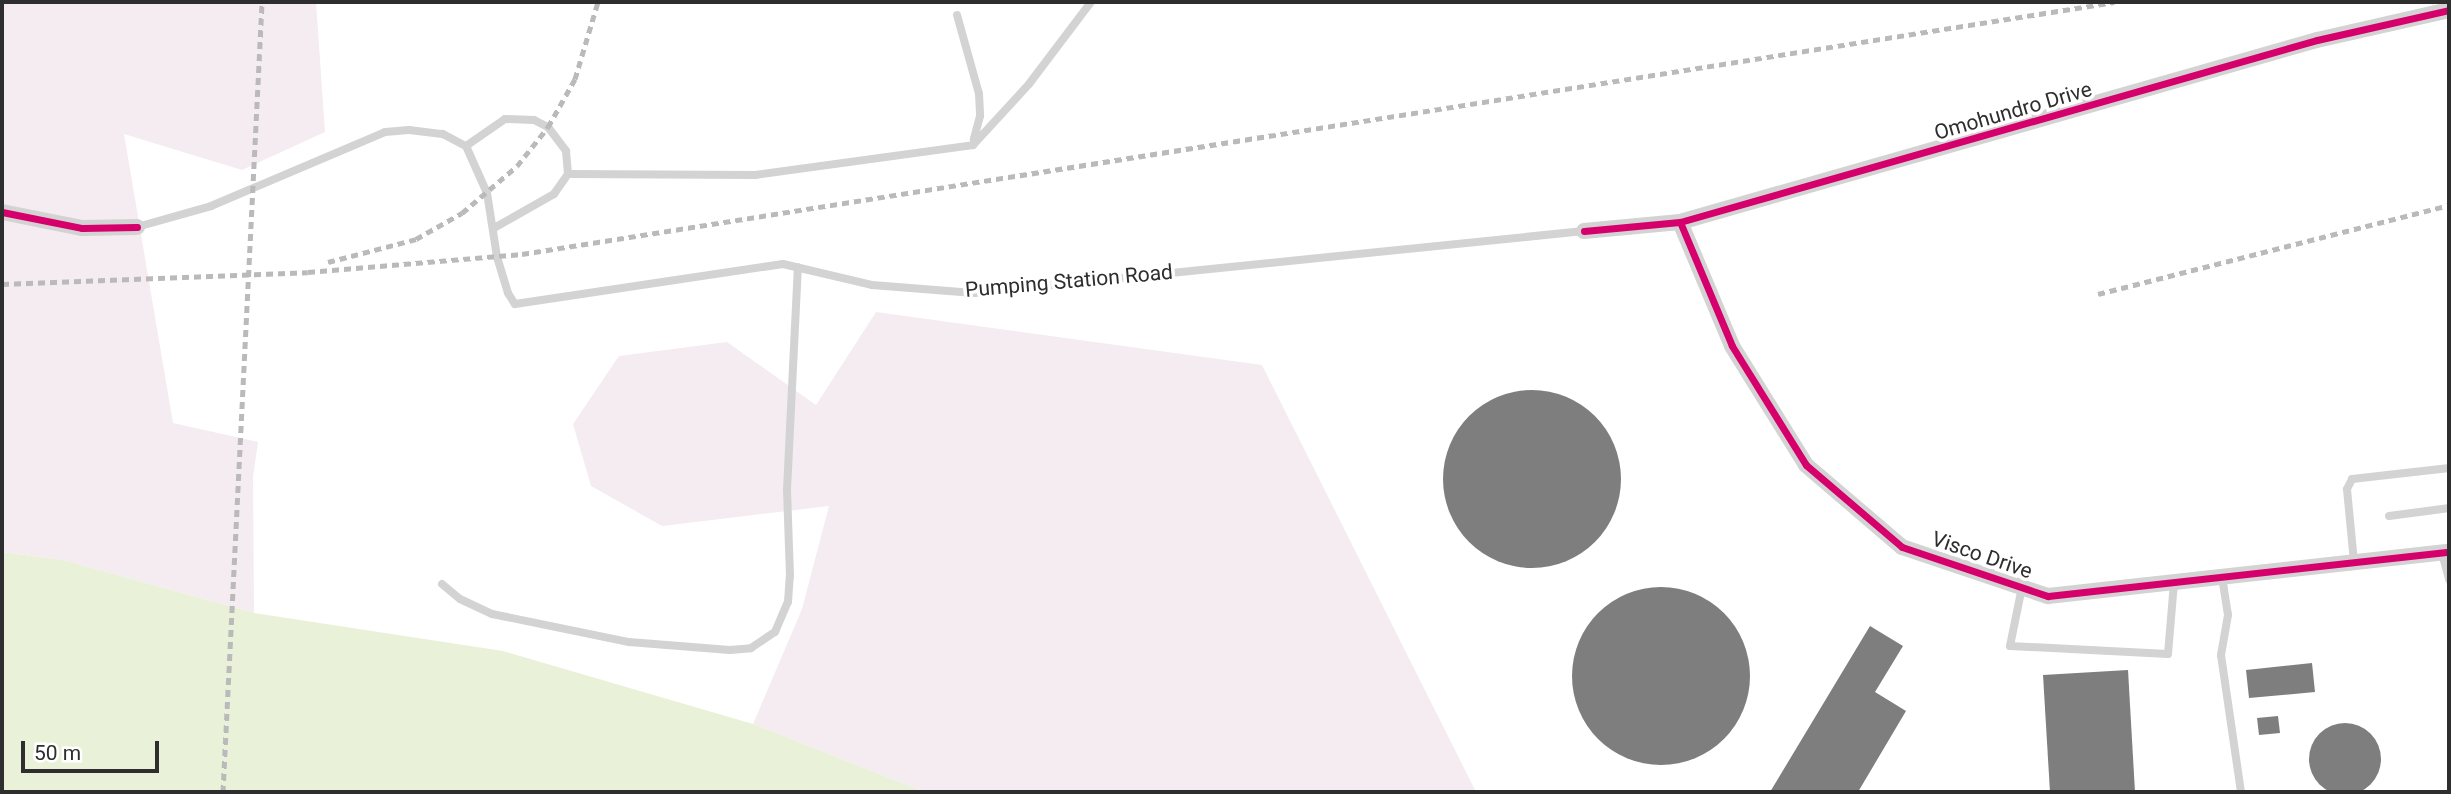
<!DOCTYPE html>
<html>
<head>
<meta charset="utf-8">
<style>
	body { margin:0 }
	#map { position:relative; width:2451px; height:794px; overflow:hidden; background:#fff; font-family:Roboto,sans-serif }
	div>[style] { position:absolute }
	.green>* { inset:0; background:#f4ecf1 }
	.water>* { inset:0; background:#e9f1d8 }
	.building>* { inset:0; background:#7e7e7e }
	.round { border-radius:50% }
	.lane>* { height:8px; margin:-4px; padding:0 4px; transform-origin:4px; border-radius:4px; background:#d3d3d3 }
	.street>* { height:16px; margin:-8px; padding:0 8px; transform-origin:8px; border-radius:8px; background:#d3d3d3 }
	.rail>* { height:5px; margin-top:-2.5px; transform-origin:0; background:repeating-linear-gradient(90deg,#bababa 0 7px,transparent 0 12px) }
	.cycleway>* { height:7px; margin:-3.5px; padding:0 3.5px; transform-origin:3.5px; border-radius:3.5px; background:#d6006c }
	span { translate:-50% -50%; white-space:nowrap; text-align:center; line-height:1.15; -webkit-text-stroke:7px #fff; paint-order:stroke }
	.street-label { font-size:21px; color:#2e2e2e }
	.frame { position:absolute; inset:0; border:4px solid #2e2e2e; pointer-events:none }
	.scale { position:absolute; left:21px; top:741px; width:138px; height:32px; box-sizing:border-box; border:4px solid #2e2e2e; border-top:0; padding-left:9px; font-size:21px; line-height:24px; white-space:nowrap; color:#2e2e2e; -webkit-text-stroke:5px #fff; paint-order:stroke }
</style>
</head>
<body>
<div id="map">
	<div class="green">
		<div style="clip-path:polygon(2px 2px,316px 2px,325px 132px,242px 170px,124px 134px,173px 423px,258px 442px,253px 477px,254px 613px,63px 560px,2px 552px)"></div>
		<div style="clip-path:polygon(876px 312px,1262px 365px,1476px 792px,925px 792px,753px 724px,802px 609px,829px 506px,662px 526px,591px 486px,573px 424px,619px 356px,727px 342px,816px 405px)"></div>
	</div>
	<div class="water">
		<div style="clip-path:polygon(2px 552px,63px 560px,254px 613px,503px 651px,753px 724px,925px 792px,2px 792px)"></div>
	</div>
	<div class="building">
		<div class="round" style="left:1443px;top:390px;width:178px;height:178px"></div>
		<div class="round" style="left:1572px;top:587px;width:178px;height:178px"></div>
		<div style="clip-path:polygon(1870px 626px,1903px 646px,1875px 692px,1906px 711px,1858px 792px,1770px 792px)"></div>
		<div style="clip-path:polygon(2312px 663px,2315px 692px,2249px 698px,2246px 670px)"></div>
		<div style="clip-path:polygon(2128px 670px,2135px 792px,2050px 792px,2043px 675px)"></div>
		<div style="clip-path:polygon(2278px 716px,2280px 733px,2259px 735px,2257px 718px)"></div>
		<div class="round" style="left:2309px;top:723px;width:72px;height:72px"></div>
	</div>
	<div class="lane">
		<div style="left:957px;top:15px;width:82px;rotate:74.4deg"></div>
		<div style="left:979px;top:94px;width:22px;rotate:87deg"></div>
		<div style="left:980px;top:116px;width:24px;rotate:105deg"></div>
		<div style="left:466px;top:146px;width:47px;rotate:-34.7deg"></div>
		<div style="left:505px;top:119px;width:29px;rotate:2deg"></div>
		<div style="left:534px;top:120px;width:16px;rotate:27deg"></div>
		<div style="left:548px;top:127px;width:30px;rotate:53deg"></div>
		<div style="left:566px;top:151px;width:23px;rotate:85deg"></div>
		<div style="left:568px;top:174px;width:24px;rotate:125deg"></div>
		<div style="left:554px;top:194px;width:67px;rotate:150.4deg"></div>
		<div style="left:568px;top:174px;width:187px;rotate:0.3deg"></div>
		<div style="left:755px;top:175px;width:220px;rotate:-7.8deg"></div>
		<div style="left:973px;top:145px;width:83px;rotate:-47.4deg"></div>
		<div style="left:1029px;top:84px;width:103px;rotate:-52.9deg"></div>
		<div style="left:137px;top:227px;width:77px;rotate:-15.8deg"></div>
		<div style="left:211px;top:206px;width:189px;rotate:-23deg"></div>
		<div style="left:385px;top:132px;width:24px;rotate:-5deg"></div>
		<div style="left:409px;top:130px;width:34px;rotate:7deg"></div>
		<div style="left:443px;top:134px;width:26px;rotate:28deg"></div>
		<div style="left:466px;top:146px;width:51px;rotate:65.9deg"></div>
		<div style="left:487px;top:193px;width:65px;rotate:81.1deg"></div>
		<div style="left:497px;top:257px;width:38px;rotate:73deg"></div>
		<div style="left:508px;top:293px;width:13px;rotate:58deg"></div>
		<div style="left:515px;top:304px;width:271px;rotate:-8.5deg"></div>
		<div style="left:783px;top:264px;width:91px;rotate:13.3deg"></div>
		<div style="left:872px;top:285px;width:102px;rotate:4.5deg"></div>
		<div style="left:974px;top:293px;width:613px;rotate:-5.8deg"></div>
		<div style="left:2389px;top:516px;width:61px;rotate:-7.6deg"></div>
		<div style="left:2442px;top:553px;width:28px;rotate:75deg"></div>
		<div style="left:2354px;top:562px;width:73px;rotate:-95.5deg"></div>
		<div style="left:2347px;top:489px;width:11px;rotate:-63deg"></div>
		<div style="left:2352px;top:479px;width:98px;rotate:-6.5deg"></div>
		<div style="left:2222px;top:577px;width:38px;rotate:81deg"></div>
		<div style="left:2228px;top:615px;width:41px;rotate:99.9deg"></div>
		<div style="left:2221px;top:655px;width:138px;rotate:81.7deg"></div>
		<div style="left:442px;top:584px;width:23px;rotate:40deg"></div>
		<div style="left:460px;top:599px;width:35px;rotate:25deg"></div>
		<div style="left:492px;top:614px;width:140px;rotate:11.6deg"></div>
		<div style="left:629px;top:642px;width:101px;rotate:4.5deg"></div>
		<div style="left:730px;top:650px;width:21px;rotate:-5deg"></div>
		<div style="left:751px;top:648px;width:29px;rotate:-34deg"></div>
		<div style="left:775px;top:632px;width:33px;rotate:-67deg"></div>
		<div style="left:788px;top:602px;width:26px;rotate:-86deg"></div>
		<div style="left:790px;top:576px;width:86px;rotate:-92deg"></div>
		<div style="left:787px;top:490px;width:223px;rotate:-87.2deg"></div>
		<div style="left:2022px;top:587px;width:60px;rotate:101.5deg"></div>
		<div style="left:2010px;top:646px;width:158px;rotate:2.9deg"></div>
		<div style="left:2168px;top:654px;width:72px;rotate:-85.2deg"></div>
	</div>
	<div class="street">
		<div style="left:2px;top:212px;width:82px;rotate:11.3deg"></div>
		<div style="left:82px;top:228px;width:55px;rotate:-1deg"></div>
		<div style="left:1680px;top:222px;width:134px;rotate:67.2deg"></div>
		<div style="left:1732px;top:346px;width:140px;rotate:58.1deg"></div>
		<div style="left:1806px;top:465px;width:126px;rotate:40.5deg"></div>
		<div style="left:1902px;top:547px;width:154px;rotate:18.6deg"></div>
		<div style="left:2048px;top:596px;width:403px;rotate:-6.3deg"></div>
		<div style="left:1584px;top:231px;width:96px;rotate:-5.4deg"></div>
		<div style="left:1680px;top:222px;width:662px;rotate:-15.95deg"></div>
		<div style="left:2317px;top:40px;width:135px;rotate:-12.8deg"></div>
	</div>
	<div class="rail">
		<div style="left:328px;top:262px;width:91px;rotate:-14.6deg"></div>
		<div style="left:416px;top:239px;width:53px;rotate:-29.5deg"></div>
		<div style="left:462px;top:213px;width:72px;rotate:-40.5deg"></div>
		<div style="left:517px;top:166px;width:50px;rotate:-51.5deg"></div>
		<div style="left:548px;top:127px;width:55px;rotate:-60.6deg"></div>
		<div style="left:575px;top:79px;width:80px;rotate:-73.4deg"></div>
		<div style="left:2px;top:284px;width:306px;rotate:-2.2deg"></div>
		<div style="left:308px;top:272px;width:215px;rotate:-4.8deg"></div>
		<div style="left:522px;top:254px;width:1612px;rotate:-8.99deg"></div>
		<div style="left:2098px;top:294px;width:362px;rotate:-14.2deg"></div>
		<div style="left:223px;top:792px;width:791px;rotate:-87.17deg"></div>
	</div>
	<div class="cycleway">
		<div style="left:2px;top:212px;width:82px;rotate:11.3deg"></div>
		<div style="left:82px;top:228px;width:55px;rotate:-1deg"></div>
		<div style="left:1680px;top:222px;width:134px;rotate:67.2deg"></div>
		<div style="left:1732px;top:346px;width:140px;rotate:58.1deg"></div>
		<div style="left:1806px;top:465px;width:126px;rotate:40.5deg"></div>
		<div style="left:1902px;top:547px;width:154px;rotate:18.6deg"></div>
		<div style="left:2048px;top:596px;width:403px;rotate:-6.3deg"></div>
		<div style="left:1584px;top:231px;width:96px;rotate:-5.4deg"></div>
		<div style="left:1680px;top:222px;width:662px;rotate:-15.95deg"></div>
		<div style="left:2317px;top:40px;width:135px;rotate:-12.8deg"></div>
	</div>
	<div class="street-label">
		<span style="left:2013px;top:111px;rotate:-16deg">Omohundro Drive</span>
		<span style="left:1069px;top:281px;rotate:-5deg">Pumping Station Road</span>
		<span style="left:1982px;top:555px;rotate:19deg">Visco Drive</span>
	</div>
	<div class="frame"></div>
	<div class="scale">50 m</div>
</div>
</body>
</html>
